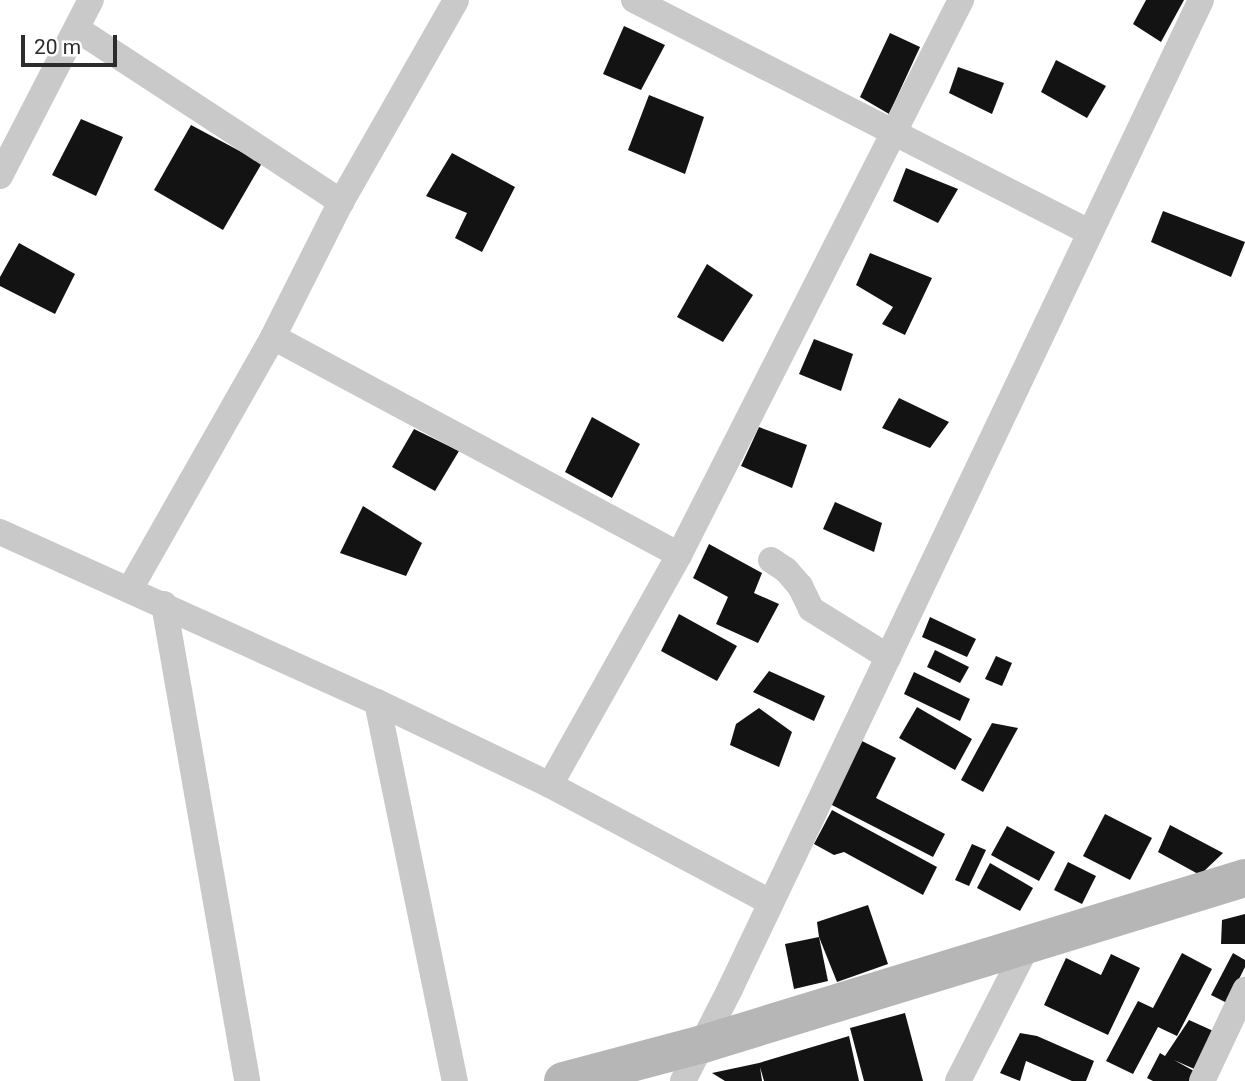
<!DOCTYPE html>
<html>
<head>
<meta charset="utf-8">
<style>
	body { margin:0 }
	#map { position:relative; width:1245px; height:1081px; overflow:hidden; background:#fff; font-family:Roboto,sans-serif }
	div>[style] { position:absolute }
	.building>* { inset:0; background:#131313 }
	.street>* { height:26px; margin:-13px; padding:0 13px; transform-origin:13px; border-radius:13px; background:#c9c9c9 }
	.secondary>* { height:38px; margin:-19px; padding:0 19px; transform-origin:19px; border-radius:19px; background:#b6b6b6 }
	span { translate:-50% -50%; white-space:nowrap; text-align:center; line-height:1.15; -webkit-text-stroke:7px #fff; paint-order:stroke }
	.scale { position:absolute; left:21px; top:35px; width:96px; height:32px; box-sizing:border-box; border:4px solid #2c2c2c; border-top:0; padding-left:9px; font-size:21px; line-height:24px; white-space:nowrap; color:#2c2c2c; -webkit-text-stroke:5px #fff; paint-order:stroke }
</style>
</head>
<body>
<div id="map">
	<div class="building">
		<div style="clip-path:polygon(1146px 0,1184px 0,1161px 42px,1133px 24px)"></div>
		<div style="clip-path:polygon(624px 26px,665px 45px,641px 90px,603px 74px)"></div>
		<div style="clip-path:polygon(890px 33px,920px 47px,889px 114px,860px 97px)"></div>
		<div style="clip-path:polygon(1056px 60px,1106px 86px,1087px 118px,1041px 92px)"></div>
		<div style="clip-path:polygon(958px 67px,1004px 83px,992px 114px,949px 93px)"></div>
		<div style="clip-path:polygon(649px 95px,704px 117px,685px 174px,628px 150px)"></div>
		<div style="clip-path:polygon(81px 119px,123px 137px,96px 196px,52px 175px)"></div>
		<div style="clip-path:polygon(191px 125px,262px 163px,223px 230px,154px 190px)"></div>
		<div style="clip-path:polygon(452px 153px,515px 187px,482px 252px,455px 238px,467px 213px,426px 196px)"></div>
		<div style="clip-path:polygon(906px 168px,958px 189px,938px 223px,893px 201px)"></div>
		<div style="clip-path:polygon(1163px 211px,1245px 242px,1231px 277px,1151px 242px)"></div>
		<div style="clip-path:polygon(19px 243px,75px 274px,55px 314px,0 286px,0 277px)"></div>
		<div style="clip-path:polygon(870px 253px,932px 278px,905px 335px,882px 324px,893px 307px,856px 285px)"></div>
		<div style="clip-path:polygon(707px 264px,753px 295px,723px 342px,677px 317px)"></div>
		<div style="clip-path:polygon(814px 339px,853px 354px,841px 391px,799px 374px)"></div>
		<div style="clip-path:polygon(899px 398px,949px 422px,930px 448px,882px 428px)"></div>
		<div style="clip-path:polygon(592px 417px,640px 444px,612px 498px,565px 472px)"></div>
		<div style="clip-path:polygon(759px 427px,807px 445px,792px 488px,741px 466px)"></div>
		<div style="clip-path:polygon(414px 429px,459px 451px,435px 491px,392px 467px)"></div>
		<div style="clip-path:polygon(835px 502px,882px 523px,874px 552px,823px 529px)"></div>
		<div style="clip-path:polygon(363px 506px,422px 543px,406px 576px,340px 553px)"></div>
		<div style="clip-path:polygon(709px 544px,762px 573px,754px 593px,779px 604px,758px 643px,716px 624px,728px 597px,693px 578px)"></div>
		<div style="clip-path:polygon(679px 614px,737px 646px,717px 681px,661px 651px)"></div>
		<div style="clip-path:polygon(930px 617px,976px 639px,967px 657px,922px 637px)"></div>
		<div style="clip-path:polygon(935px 650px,969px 667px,960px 683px,927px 667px)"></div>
		<div style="clip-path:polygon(996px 656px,1012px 663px,1002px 686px,985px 679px)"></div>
		<div style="clip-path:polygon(769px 671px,825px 696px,814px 721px,753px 692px)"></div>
		<div style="clip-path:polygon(914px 672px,970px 699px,960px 721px,904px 694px)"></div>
		<div style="clip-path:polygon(917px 707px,972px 739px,955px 770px,899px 738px)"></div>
		<div style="clip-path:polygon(759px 708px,792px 732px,779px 767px,730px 745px,736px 724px)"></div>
		<div style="clip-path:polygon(992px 723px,1018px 728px,983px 792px,961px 780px)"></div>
		<div style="clip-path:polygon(862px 741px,896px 758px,876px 798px,945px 834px,933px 857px,830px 804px)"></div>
		<div style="clip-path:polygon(832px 810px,937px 867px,923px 895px,844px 852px,834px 855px,814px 844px)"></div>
		<div style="clip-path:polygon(1105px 814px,1152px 838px,1130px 880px,1083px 856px)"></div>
		<div style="clip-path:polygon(1170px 825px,1223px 853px,1200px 875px,1158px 852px)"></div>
		<div style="clip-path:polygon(1007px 826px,1055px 852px,1039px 881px,991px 855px)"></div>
		<div style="clip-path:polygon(972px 844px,986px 850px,969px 886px,955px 880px)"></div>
		<div style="clip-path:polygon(1068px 862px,1096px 876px,1082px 904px,1054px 890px)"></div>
		<div style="clip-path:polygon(990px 863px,1033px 888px,1020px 911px,977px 888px)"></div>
		<div style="clip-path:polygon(868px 905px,888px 964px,837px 982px,819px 937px,817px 922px)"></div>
		<div style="clip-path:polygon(1245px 914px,1245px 944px,1221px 944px,1222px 920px)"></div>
		<div style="clip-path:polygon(819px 937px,828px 981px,794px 989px,785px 944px)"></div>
		<div style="clip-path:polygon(1182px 953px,1212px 969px,1177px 1036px,1158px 1027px,1133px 1074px,1106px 1061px,1138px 1001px,1153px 1008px)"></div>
		<div style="clip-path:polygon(1233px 953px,1245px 960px,1245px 967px,1227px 1003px,1211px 995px)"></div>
		<div style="clip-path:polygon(1111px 954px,1140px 968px,1108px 1035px,1044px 1005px,1066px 958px,1101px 975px)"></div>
		<div style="clip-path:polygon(905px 1013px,923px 1081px,864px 1081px,850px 1028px)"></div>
		<div style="clip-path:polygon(1189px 1020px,1220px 1034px,1201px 1072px,1174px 1060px,1194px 1071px,1189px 1081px,1153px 1081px,1147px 1078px,1160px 1053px,1165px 1056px)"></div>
		<div style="clip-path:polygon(1020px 1033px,1037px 1036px,1094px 1061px,1086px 1081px,1072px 1081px,1026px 1061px,1020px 1081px,1000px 1073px)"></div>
		<div style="clip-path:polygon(849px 1036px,859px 1081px,764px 1081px,760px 1067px,762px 1081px,725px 1081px,712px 1073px,759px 1063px)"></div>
	</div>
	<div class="street">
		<div style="left:634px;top:0;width:511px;rotate:27.02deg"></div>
		<div style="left:77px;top:29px;width:316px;rotate:33.2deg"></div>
		<div style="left:0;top:176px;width:198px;rotate:-62.7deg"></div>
		<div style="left:273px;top:337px;width:461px;rotate:28.2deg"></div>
		<div style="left:0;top:532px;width:414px;rotate:24.3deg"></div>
		<div style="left:377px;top:702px;width:192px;rotate:25.6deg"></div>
		<div style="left:550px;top:785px;width:249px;rotate:28deg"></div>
		<div style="left:771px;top:560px;width:18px;rotate:34deg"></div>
		<div style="left:786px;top:570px;width:21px;rotate:49deg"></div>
		<div style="left:800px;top:586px;width:25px;rotate:64deg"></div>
		<div style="left:811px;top:609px;width:91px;rotate:31.9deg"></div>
		<div style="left:130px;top:589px;width:290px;rotate:-60.4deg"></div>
		<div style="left:273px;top:337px;width:151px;rotate:-63.3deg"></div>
		<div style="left:341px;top:202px;width:232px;rotate:-60.3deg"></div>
		<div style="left:164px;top:604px;width:484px;rotate:80.1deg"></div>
		<div style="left:377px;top:702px;width:387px;rotate:78.4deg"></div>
		<div style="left:550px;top:785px;width:264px;rotate:-60.7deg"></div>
		<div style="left:679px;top:555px;width:623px;rotate:-63.06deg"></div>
		<div style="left:683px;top:1081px;width:103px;rotate:-62.9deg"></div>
		<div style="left:730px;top:989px;width:1095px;rotate:-64.53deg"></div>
		<div style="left:958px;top:1081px;width:154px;rotate:-62.9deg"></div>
		<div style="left:1202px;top:1081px;width:101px;rotate:-64.7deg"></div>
	</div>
	<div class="secondary">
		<div style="left:563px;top:1081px;width:145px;rotate:-14.8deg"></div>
		<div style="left:703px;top:1044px;width:567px;rotate:-17.03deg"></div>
	</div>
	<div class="scale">20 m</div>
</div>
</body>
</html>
